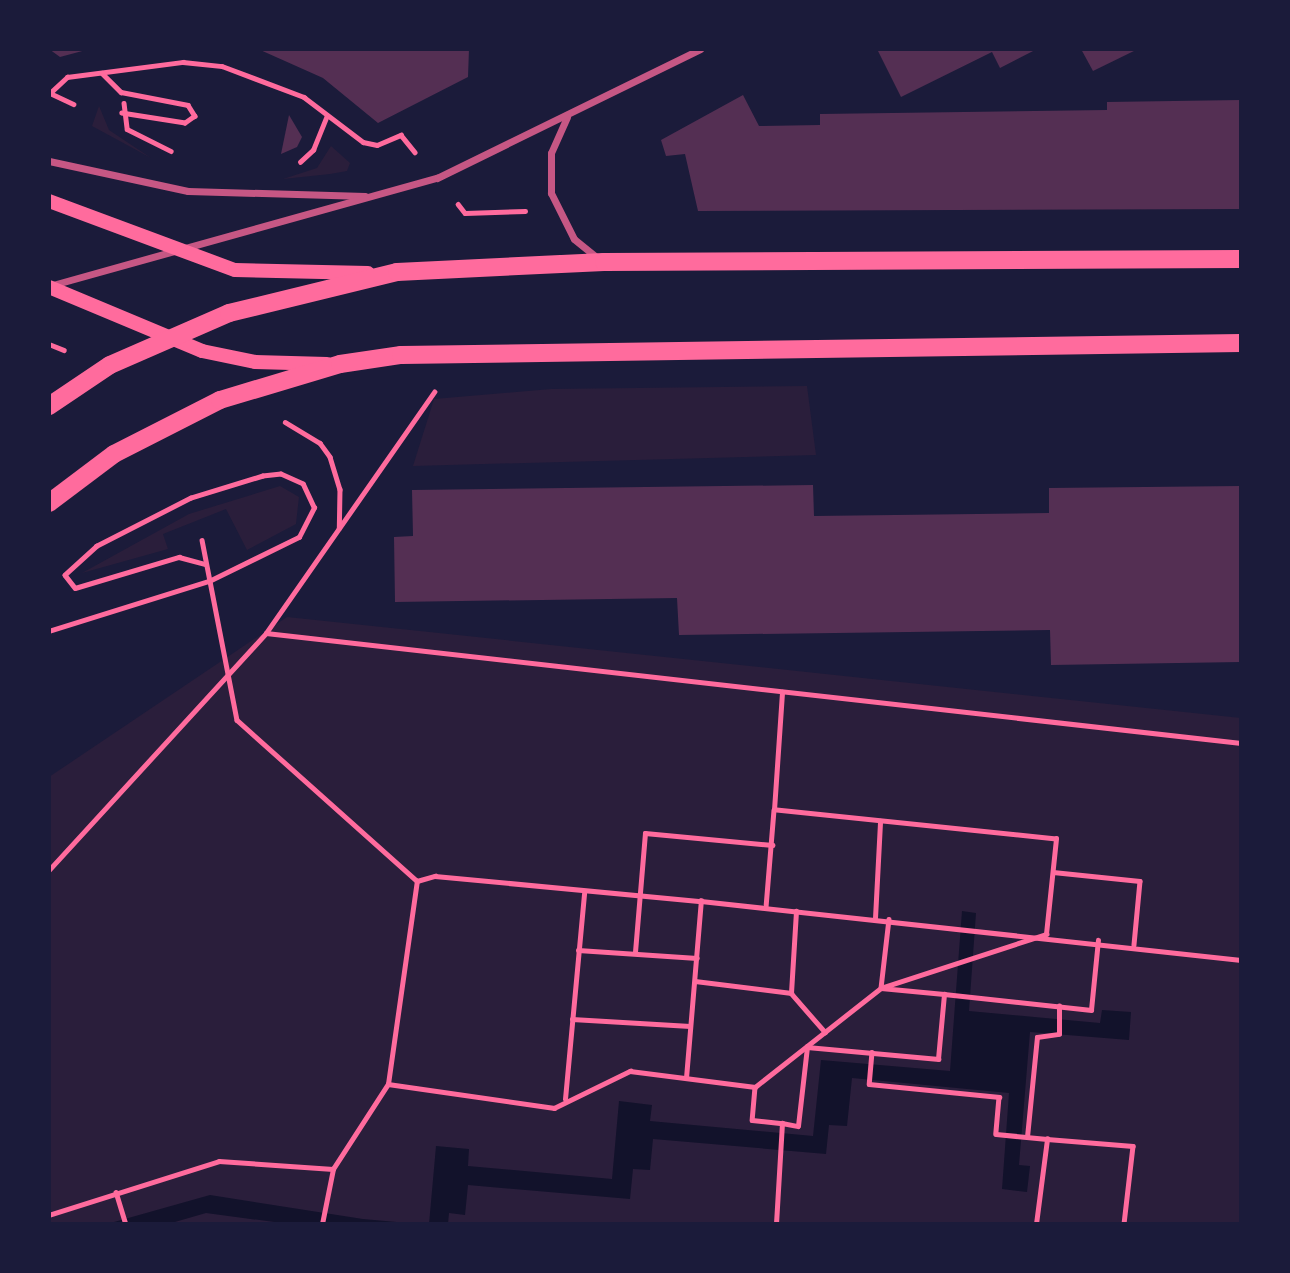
<!DOCTYPE html>
<html>
<head>
<meta charset="utf-8">
<style>
	body { margin:0 }
	#map { position:relative; width:1290px; height:1273px; overflow:hidden; background:#1b1b3a; font-family:"Times New Roman",serif }
	div>[style] { position:absolute }
	.green>* { inset:0; background:#2a1e3b }
	.water>* { inset:0; background:#12122b }
	.building>* { inset:0; background:#542f53 }
	.path>* { height:4.5px; margin:-2.25px; padding:0 2.25px; transform-origin:2.25px; border-radius:2.25px; background:#ff6b9d }
	.minor>* { height:7px; margin:-3.5px; padding:0 3.5px; transform-origin:3.5px; border-radius:3.5px; background:#c65784 }
	.secondary>* { height:14px; margin:-7px; padding:0 7px; transform-origin:7px; border-radius:7px; background:#ff6b9d }
	.primary>* { height:18px; margin:-9px; padding:0 9px; transform-origin:9px; border-radius:9px; background:#ff6b9d }
	span { translate:-50% -50%; white-space:nowrap; text-align:center; line-height:1.15; -webkit-text-stroke:7px #1b1b3a; paint-order:stroke }
	.frame { position:absolute; inset:0; border:51px solid #1b1b3a; pointer-events:none }
</style>
</head>
<body>
<div id="map">
	<div class="green">
		<div style="clip-path:polygon(99px 106px,109px 130px,151px 158px,92px 126px)"></div>
		<div style="clip-path:polygon(331px 146px,350px 163px,347px 171px,330px 174px,283px 179px,317px 168px)"></div>
		<div style="clip-path:polygon(807px 386px,816px 455px,413px 466px,434px 399px,551px 389px)"></div>
		<div style="clip-path:polygon(280px 486px,299px 497px,296px 524px,247px 550px,226px 509px,163px 534px,168px 549px,82px 573px,189px 514px)"></div>
		<div style="clip-path:polygon(287px 617px,1241px 718px,1241px 1224px,49px 1224px,49px 777px)"></div>
	</div>
	<div class="water">
		<div style="clip-path:polygon(962px 911px,976px 913px,969px 1011px,1100px 1023px,1102px 1010px,1131px 1012px,1129px 1040px,1030px 1032px,1019px 1165px,1030px 1166px,1027px 1192px,1002px 1189px,1009px 1093px,852px 1078px,847px 1126px,829px 1125px,826px 1154px,653px 1139px,650px 1170px,633px 1169px,630px 1199px,468px 1185px,465px 1215px,449px 1213px,448px 1224px,429px 1224px,436px 1146px,469px 1149px,468px 1166px,612px 1179px,619px 1101px,652px 1105px,650px 1121px,813px 1136px,821px 1060px,950px 1071px)"></div>
		<div style="clip-path:polygon(210px 1195px,363px 1219px,419px 1224px,289px 1224px,206px 1213px,168px 1224px,107px 1224px)"></div>
	</div>
	<div class="building">
		<div style="clip-path:polygon(49px 49px,86px 49px,86px 50px,60px 57px)"></div>
		<div style="clip-path:polygon(258px 49px,469px 49px,468px 77px,378px 123px,323px 78px)"></div>
		<div style="clip-path:polygon(877px 49px,1037px 49px,1000px 68px,992px 52px,901px 97px)"></div>
		<div style="clip-path:polygon(1081px 49px,1138px 49px,1093px 71px)"></div>
		<div style="clip-path:polygon(743px 95px,759px 126px,820px 125px,820px 114px,1107px 110px,1107px 102px,1241px 100px,1241px 209px,698px 211px,685px 154px,666px 156px,661px 140px)"></div>
		<div style="clip-path:polygon(289px 115px,302px 137px,297px 147px,281px 154px)"></div>
		<div style="clip-path:polygon(813px 485px,814px 516px,1049px 513px,1049px 488px,1241px 486px,1241px 662px,1051px 665px,1050px 630px,679px 635px,677px 598px,395px 602px,394px 537px,413px 536px,412px 490px)"></div>
	</div>
	<div class="path">
		<div style="left:102px;top:73px;width:27px;rotate:45deg"></div>
		<div style="left:121px;top:92px;width:68px;rotate:11deg"></div>
		<div style="left:188px;top:105px;width:13px;rotate:58deg"></div>
		<div style="left:195px;top:116px;width:12px;rotate:145deg"></div>
		<div style="left:185px;top:123px;width:64px;rotate:-171deg"></div>
		<div style="left:50px;top:93px;width:26px;rotate:25deg"></div>
		<div style="left:49px;top:94px;width:25px;rotate:-43deg"></div>
		<div style="left:67px;top:77px;width:117px;rotate:-7.4deg"></div>
		<div style="left:183px;top:62px;width:39px;rotate:6deg"></div>
		<div style="left:222px;top:66px;width:88px;rotate:20.7deg"></div>
		<div style="left:304px;top:97px;width:74px;rotate:37.3deg"></div>
		<div style="left:363px;top:142px;width:14px;rotate:12deg"></div>
		<div style="left:377px;top:145px;width:26px;rotate:-23deg"></div>
		<div style="left:401px;top:135px;width:22px;rotate:51deg"></div>
		<div style="left:124px;top:103px;width:26px;rotate:83deg"></div>
		<div style="left:127px;top:129px;width:49px;rotate:26.6deg"></div>
		<div style="left:300px;top:162px;width:18px;rotate:-43deg"></div>
		<div style="left:313px;top:150px;width:37px;rotate:-68deg"></div>
		<div style="left:458px;top:204px;width:11px;rotate:52deg"></div>
		<div style="left:465px;top:213px;width:60px;rotate:-1.9deg"></div>
		<div style="left:49px;top:344px;width:16px;rotate:22deg"></div>
		<div style="left:285px;top:422px;width:41px;rotate:31deg"></div>
		<div style="left:320px;top:443px;width:17px;rotate:54deg"></div>
		<div style="left:330px;top:457px;width:34px;rotate:73deg"></div>
		<div style="left:340px;top:489px;width:39px;rotate:91deg"></div>
		<div style="left:202px;top:540px;width:183px;rotate:79deg"></div>
		<div style="left:237px;top:720px;width:241px;rotate:41.8deg"></div>
		<div style="left:417px;top:881px;width:19px;rotate:-16deg"></div>
		<div style="left:435px;top:876px;width:267px;rotate:5.4deg"></div>
		<div style="left:701px;top:901px;width:543px;rotate:6.24deg"></div>
		<div style="left:49px;top:631px;width:168px;rotate:-17.4deg"></div>
		<div style="left:209px;top:581px;width:100px;rotate:-26.1deg"></div>
		<div style="left:299px;top:537px;width:33px;rotate:-63deg"></div>
		<div style="left:314px;top:508px;width:26px;rotate:-115deg"></div>
		<div style="left:303px;top:484px;width:24px;rotate:-156deg"></div>
		<div style="left:281px;top:474px;width:18px;rotate:174deg"></div>
		<div style="left:263px;top:476px;width:75px;rotate:163deg"></div>
		<div style="left:191px;top:498px;width:106px;rotate:152.9deg"></div>
		<div style="left:97px;top:546px;width:43px;rotate:137.8deg"></div>
		<div style="left:65px;top:575px;width:16px;rotate:52deg"></div>
		<div style="left:75px;top:588px;width:109px;rotate:-16.6deg"></div>
		<div style="left:179px;top:557px;width:28px;rotate:15deg"></div>
		<div style="left:266px;top:633px;width:981px;rotate:6.44deg"></div>
		<div style="left:774px;top:810px;width:118px;rotate:-86.1deg"></div>
		<div style="left:49px;top:870px;width:321px;rotate:-47.5deg"></div>
		<div style="left:266px;top:633px;width:294px;rotate:-55.1deg"></div>
		<div style="left:1053px;top:872px;width:87px;rotate:5.9deg"></div>
		<div style="left:1140px;top:881px;width:64px;rotate:95.4deg"></div>
		<div style="left:875px;top:918px;width:97px;rotate:-87deg"></div>
		<div style="left:889px;top:919px;width:69px;rotate:96.6deg"></div>
		<div style="left:881px;top:988px;width:63px;rotate:5.4deg"></div>
		<div style="left:578px;top:950px;width:119px;rotate:3.8deg"></div>
		<div style="left:635px;top:952px;width:119px;rotate:-85.2deg"></div>
		<div style="left:645px;top:833px;width:128px;rotate:5.4deg"></div>
		<div style="left:695px;top:981px;width:97px;rotate:7.1deg"></div>
		<div style="left:791px;top:993px;width:52px;rotate:48.9deg"></div>
		<div style="left:791px;top:993px;width:82px;rotate:-86.5deg"></div>
		<div style="left:572px;top:1019px;width:118px;rotate:3.4deg"></div>
		<div style="left:872px;top:1052px;width:32px;rotate:95deg"></div>
		<div style="left:869px;top:1084px;width:131px;rotate:5.7deg"></div>
		<div style="left:999px;top:1097px;width:37px;rotate:95deg"></div>
		<div style="left:996px;top:1134px;width:51px;rotate:5.6deg"></div>
		<div style="left:686px;top:1078px;width:178px;rotate:-85.2deg"></div>
		<div style="left:388px;top:1084px;width:168px;rotate:8.2deg"></div>
		<div style="left:554px;top:1108px;width:85px;rotate:-26deg"></div>
		<div style="left:630px;top:1071px;width:126px;rotate:7.3deg"></div>
		<div style="left:755px;top:1087px;width:160px;rotate:-38.2deg"></div>
		<div style="left:881px;top:988px;width:174px;rotate:-18.1deg"></div>
		<div style="left:1046px;top:934px;width:96px;rotate:-84deg"></div>
		<div style="left:1056px;top:839px;width:283px;rotate:-174.1deg"></div>
		<div style="left:774px;top:810px;width:98px;rotate:94.7deg"></div>
		<div style="left:755px;top:1087px;width:33px;rotate:95deg"></div>
		<div style="left:752px;top:1120px;width:30px;rotate:6deg"></div>
		<div style="left:565px;top:1099px;width:206px;rotate:-84.7deg"></div>
		<div style="left:1027px;top:1137px;width:100px;rotate:-84.3deg"></div>
		<div style="left:1037px;top:1037px;width:22px;rotate:-8deg"></div>
		<div style="left:1059px;top:1034px;width:28px;rotate:-90deg"></div>
		<div style="left:116px;top:1192px;width:34px;rotate:73deg"></div>
		<div style="left:49px;top:1215px;width:178px;rotate:-17.6deg"></div>
		<div style="left:219px;top:1161px;width:114px;rotate:4deg"></div>
		<div style="left:322px;top:1224px;width:56px;rotate:-78.7deg"></div>
		<div style="left:333px;top:1169px;width:101px;rotate:-57.1deg"></div>
		<div style="left:388px;top:1084px;width:205px;rotate:-81.9deg"></div>
		<div style="left:776px;top:1224px;width:101px;rotate:-86.6deg"></div>
		<div style="left:782px;top:1123px;width:16px;rotate:11deg"></div>
		<div style="left:798px;top:1126px;width:80px;rotate:-83.5deg"></div>
		<div style="left:807px;top:1047px;width:132px;rotate:5.2deg"></div>
		<div style="left:938px;top:1059px;width:65px;rotate:-84.7deg"></div>
		<div style="left:944px;top:994px;width:148px;rotate:6.2deg"></div>
		<div style="left:1091px;top:1010px;width:70px;rotate:-84.3deg"></div>
		<div style="left:1036px;top:1224px;width:86px;rotate:-82.6deg"></div>
		<div style="left:1047px;top:1139px;width:86px;rotate:4.7deg"></div>
		<div style="left:1133px;top:1146px;width:79px;rotate:96.6deg"></div>
	</div>
	<div class="minor">
		<div style="left:567px;top:117px;width:39px;rotate:114deg"></div>
		<div style="left:551px;top:153px;width:40px;rotate:90deg"></div>
		<div style="left:551px;top:193px;width:51px;rotate:63.4deg"></div>
		<div style="left:574px;top:239px;width:32px;rotate:39deg"></div>
		<div style="left:49px;top:161px;width:142px;rotate:12.2deg"></div>
		<div style="left:188px;top:191px;width:177px;rotate:1.6deg"></div>
		<div style="left:49px;top:286px;width:403px;rotate:-15.6deg"></div>
		<div style="left:437px;top:178px;width:293px;rotate:-26.1deg"></div>
	</div>
	<div class="secondary">
		<div style="left:49px;top:201px;width:198px;rotate:20.4deg"></div>
		<div style="left:235px;top:270px;width:133px;rotate:1.3deg"></div>
		<div style="left:49px;top:287px;width:166px;rotate:22.7deg"></div>
		<div style="left:202px;top:351px;width:54px;rotate:11.7deg"></div>
		<div style="left:255px;top:362px;width:72px;rotate:1.6deg"></div>
	</div>
	<div class="primary">
		<div style="left:49px;top:406px;width:73px;rotate:-33.9deg"></div>
		<div style="left:110px;top:365px;width:130px;rotate:-23.6deg"></div>
		<div style="left:229px;top:313px;width:173px;rotate:-13.7deg"></div>
		<div style="left:397px;top:272px;width:207px;rotate:-2.8deg"></div>
		<div style="left:604px;top:262px;width:637px;rotate:-0.27deg"></div>
		<div style="left:49px;top:503px;width:81px;rotate:-37deg"></div>
		<div style="left:114px;top:454px;width:119px;rotate:-27deg"></div>
		<div style="left:220px;top:400px;width:125px;rotate:-16.7deg"></div>
		<div style="left:340px;top:364px;width:62px;rotate:-8.4deg"></div>
		<div style="left:401px;top:355px;width:840px;rotate:-0.82deg"></div>
	</div>
	<div class="frame"></div>
</div>
</body>
</html>
